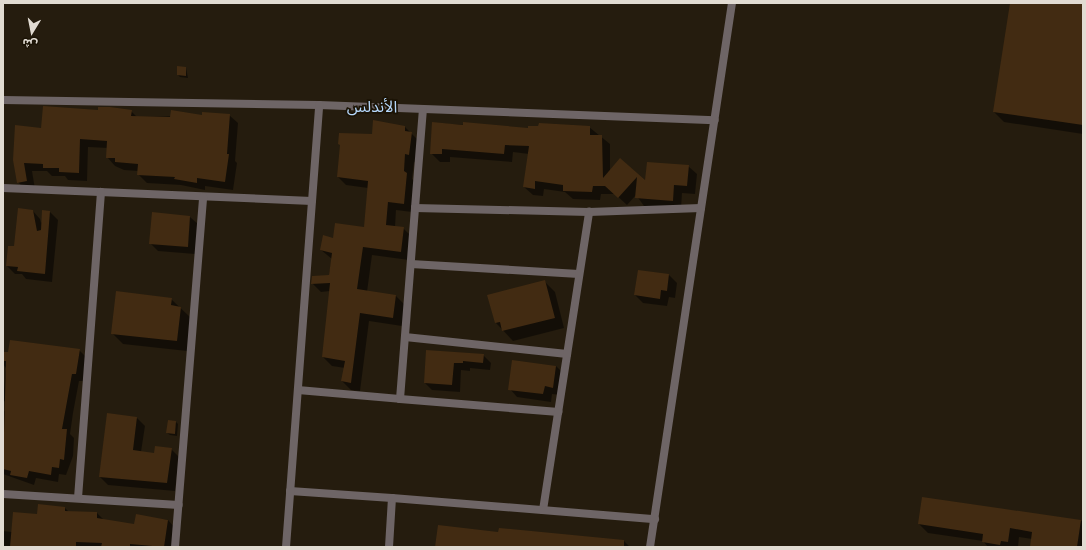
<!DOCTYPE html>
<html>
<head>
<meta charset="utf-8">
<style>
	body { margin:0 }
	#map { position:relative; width:1086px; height:550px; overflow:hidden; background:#251c0e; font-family:"Exo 2","Noto Sans Arabic",sans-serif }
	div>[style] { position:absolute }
	.shadow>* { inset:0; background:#0007 }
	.building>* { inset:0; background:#422b12 }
	.street>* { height:8px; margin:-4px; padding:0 4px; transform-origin:4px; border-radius:4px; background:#6e6566 }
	span { translate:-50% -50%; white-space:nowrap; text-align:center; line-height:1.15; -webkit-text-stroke:3.5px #1b1305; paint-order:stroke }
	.neighbourhood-label { font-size:16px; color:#b5d7fa }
	.frame { position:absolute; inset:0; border:4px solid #e1dbd2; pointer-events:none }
	.north { position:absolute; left:12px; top:12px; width:40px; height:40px; -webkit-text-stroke:3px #1b1305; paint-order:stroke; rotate:190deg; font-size:11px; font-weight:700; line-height:16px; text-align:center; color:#e1dbd2 }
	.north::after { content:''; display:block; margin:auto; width:14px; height:18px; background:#e1dbd2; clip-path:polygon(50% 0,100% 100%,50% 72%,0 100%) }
</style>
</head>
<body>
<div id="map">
	<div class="shadow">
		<div style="clip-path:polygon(1011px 3px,1083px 3px,1083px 134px,1004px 122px,994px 112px)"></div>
		<div style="clip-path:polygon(186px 68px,188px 78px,180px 77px,178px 75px)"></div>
		<div style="clip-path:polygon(98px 111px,131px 111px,137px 117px,229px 115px,238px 123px,235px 161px,237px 163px,233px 190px,205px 186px,205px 190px,181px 185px,147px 183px,138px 174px,138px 171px,124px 170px,115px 166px,107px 157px,108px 148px,88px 147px,87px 181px,68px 180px,65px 176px,52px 176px,47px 171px,32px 171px,35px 189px,26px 191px,18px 182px,14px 160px,42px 129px)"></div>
		<div style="clip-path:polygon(433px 123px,529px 129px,589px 127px,610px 144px,610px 171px,620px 160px,646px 182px,688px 166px,697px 174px,695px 194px,682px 193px,681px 209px,644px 206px,636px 195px,627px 205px,615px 194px,601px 194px,600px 200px,573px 199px,565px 192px,544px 189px,543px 196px,533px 195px,524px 187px,529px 154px,513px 152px,512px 162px,450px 157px,450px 162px,440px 162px,431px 153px)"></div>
		<div style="clip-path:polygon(405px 127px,420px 142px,418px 163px,414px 162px,412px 179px,416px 182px,412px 212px,396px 210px,395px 227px,403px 228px,412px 237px,409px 260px,372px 255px,367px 292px,396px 296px,405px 305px,402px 326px,369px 321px,360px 391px,351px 390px,342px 381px,345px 368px,332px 366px,323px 357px,330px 291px,321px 292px,312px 283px,329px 275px,332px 259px,321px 250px,334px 239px,365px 228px,368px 188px,346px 185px,338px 177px,372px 135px)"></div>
		<div style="clip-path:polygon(32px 210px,40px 219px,41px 223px,50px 212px,58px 220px,52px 282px,26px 279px,22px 274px,15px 274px,7px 266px)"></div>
		<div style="clip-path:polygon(190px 217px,198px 224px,195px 254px,158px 251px,150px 243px)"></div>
		<div style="clip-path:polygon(639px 271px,669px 275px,677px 283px,675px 298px,669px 297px,667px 306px,643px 303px,635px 295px)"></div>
		<div style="clip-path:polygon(544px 281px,555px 292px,564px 328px,513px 341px,496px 323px)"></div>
		<div style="clip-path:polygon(171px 299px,191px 318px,187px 351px,123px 344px,112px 333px)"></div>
		<div style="clip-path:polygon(79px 350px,87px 358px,83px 381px,79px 381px,73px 413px,70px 434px,74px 438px,73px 456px,66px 475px,59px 474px,58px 482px,36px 478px,34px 485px,3px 474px,3px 411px,45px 415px,46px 408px,3px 401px,6px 368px,3px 364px,3px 353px)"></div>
		<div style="clip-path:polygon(427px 351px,483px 355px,491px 363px,490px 370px,470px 368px,470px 371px,461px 370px,460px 392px,432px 390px,425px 383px)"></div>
		<div style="clip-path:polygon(556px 366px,564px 374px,561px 395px,552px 394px,551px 402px,517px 397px,510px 389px)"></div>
		<div style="clip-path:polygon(137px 418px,145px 426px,141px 452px,155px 454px,171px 449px,179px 457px,175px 491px,108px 485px,100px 477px)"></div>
		<div style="clip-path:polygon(176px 422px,178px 424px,177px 436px,170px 435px,167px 433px)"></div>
		<div style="clip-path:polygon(923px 498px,1083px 521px,1083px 547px,1031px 547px,1032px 539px,1019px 537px,1018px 547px,988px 547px,983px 541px,928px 533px,919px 524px)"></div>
		<div style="clip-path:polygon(65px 508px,69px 512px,97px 513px,104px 520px,135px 525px,136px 516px,168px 520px,176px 529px,174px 547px,3px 547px,3px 531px,12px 532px,38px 515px)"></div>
		<div style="clip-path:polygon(500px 529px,624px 541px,630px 547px,436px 547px,499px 533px)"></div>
	</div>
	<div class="building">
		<div style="clip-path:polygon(1010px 3px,1083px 3px,1083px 125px,993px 112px)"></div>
		<div style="clip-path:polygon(177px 66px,186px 67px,186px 76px,177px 75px)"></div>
		<div style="clip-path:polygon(43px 106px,98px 110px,98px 107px,110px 107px,132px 110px,131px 116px,170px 117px,171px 110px,202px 115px,202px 112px,230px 114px,227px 154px,229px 154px,225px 182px,197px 178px,197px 183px,174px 179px,175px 177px,137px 175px,138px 164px,115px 162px,115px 158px,106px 158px,107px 141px,80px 139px,79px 173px,59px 172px,59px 168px,43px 168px,43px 164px,24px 163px,27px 181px,17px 183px,13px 160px,15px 125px,41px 128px)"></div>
		<div style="clip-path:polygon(373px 120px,405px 126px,405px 131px,412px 132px,409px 155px,405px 154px,404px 171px,407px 173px,404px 204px,388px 202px,386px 225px,404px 227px,401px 252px,363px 247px,357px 289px,396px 295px,393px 318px,360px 313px,351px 383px,341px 381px,345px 361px,322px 357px,330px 283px,311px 284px,312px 276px,329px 275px,332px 253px,320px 250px,323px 235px,333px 238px,335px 223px,364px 227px,368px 181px,337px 177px,340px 145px,338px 144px,339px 133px,372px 134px)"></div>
		<div style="clip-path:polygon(432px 122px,463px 125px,463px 122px,528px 128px,528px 126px,538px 126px,539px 123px,590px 126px,590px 135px,602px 135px,603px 178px,620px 158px,645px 180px,647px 162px,689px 165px,687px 186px,674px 185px,673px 201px,635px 198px,637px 177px,618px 198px,605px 186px,593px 186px,592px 192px,563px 191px,563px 185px,535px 181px,535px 189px,523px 187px,529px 146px,505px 145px,504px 154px,442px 149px,442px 154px,430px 154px)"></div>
		<div style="clip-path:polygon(18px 208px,33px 210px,37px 231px,41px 230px,42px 210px,50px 211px,45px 274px,17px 271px,18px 267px,6px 266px,8px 246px,14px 246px)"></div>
		<div style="clip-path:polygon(152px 212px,190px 216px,188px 247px,149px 244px)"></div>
		<div style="clip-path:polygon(638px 270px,669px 274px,667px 291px,661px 290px,660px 299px,634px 295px)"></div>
		<div style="clip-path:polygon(545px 280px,555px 318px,502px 331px,500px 322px,495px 323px,487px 295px)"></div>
		<div style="clip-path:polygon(116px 291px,172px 298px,171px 305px,181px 307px,177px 341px,111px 334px)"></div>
		<div style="clip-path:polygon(10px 340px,80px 349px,76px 374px,72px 374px,62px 429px,67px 429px,64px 460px,60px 459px,59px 468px,52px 467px,51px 475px,29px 471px,27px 478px,10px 475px,11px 471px,3px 469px,6px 361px,3px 361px,3px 352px,8px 352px)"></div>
		<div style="clip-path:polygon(426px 350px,484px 354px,483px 363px,463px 361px,463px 363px,454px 363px,452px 385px,424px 383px)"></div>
		<div style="clip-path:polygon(512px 360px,556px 366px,553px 388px,545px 386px,543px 394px,508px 390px)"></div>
		<div style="clip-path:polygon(107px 413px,137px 417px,133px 450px,154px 453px,155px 446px,172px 448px,167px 483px,99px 477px)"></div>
		<div style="clip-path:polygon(168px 420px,176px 421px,175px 434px,166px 433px)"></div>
		<div style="clip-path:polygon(922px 497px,1081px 520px,1077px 547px,1030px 547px,1032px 532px,1010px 528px,1008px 542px,1001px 541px,1000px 545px,982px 542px,983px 534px,918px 524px)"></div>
		<div style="clip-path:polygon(38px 504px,65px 507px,65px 511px,97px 512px,97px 518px,134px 524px,136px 514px,168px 520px,164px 547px,130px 544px,130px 547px,101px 547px,102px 543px,76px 542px,76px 547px,10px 547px,13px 512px,37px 514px)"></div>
		<div style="clip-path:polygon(438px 525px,498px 532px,499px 528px,624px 540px,624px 547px,435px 547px)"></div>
	</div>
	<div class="street">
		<div style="left:3px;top:100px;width:316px;rotate:0.9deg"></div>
		<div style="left:319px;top:105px;width:396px;rotate:2.2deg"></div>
		<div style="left:3px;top:188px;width:309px;rotate:2.4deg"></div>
		<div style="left:415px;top:208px;width:99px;rotate:-85.4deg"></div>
		<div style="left:411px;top:264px;width:168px;rotate:3.4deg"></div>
		<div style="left:405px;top:337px;width:163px;rotate:6deg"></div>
		<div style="left:298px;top:390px;width:102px;rotate:5deg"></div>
		<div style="left:400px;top:399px;width:192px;rotate:-85.5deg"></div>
		<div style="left:415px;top:208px;width:174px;rotate:1.3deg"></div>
		<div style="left:400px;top:399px;width:159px;rotate:4.7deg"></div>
		<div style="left:290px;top:491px;width:102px;rotate:3.9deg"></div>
		<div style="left:3px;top:494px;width:176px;rotate:3.6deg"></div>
		<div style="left:78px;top:498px;width:307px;rotate:-85.7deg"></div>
		<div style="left:543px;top:510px;width:302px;rotate:-81.2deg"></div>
		<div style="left:589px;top:212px;width:112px;rotate:-2deg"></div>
		<div style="left:175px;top:547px;width:351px;rotate:-85.4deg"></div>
		<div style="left:286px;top:547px;width:443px;rotate:-85.7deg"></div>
		<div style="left:389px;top:547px;width:49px;rotate:-86.5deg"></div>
		<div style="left:392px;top:498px;width:264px;rotate:4.6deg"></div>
		<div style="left:650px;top:547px;width:550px;rotate:-81.43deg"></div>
	</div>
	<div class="neighbourhood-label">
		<span style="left:372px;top:106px">الأندلس</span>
	</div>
	<div class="frame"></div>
	<div class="north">ش</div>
</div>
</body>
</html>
